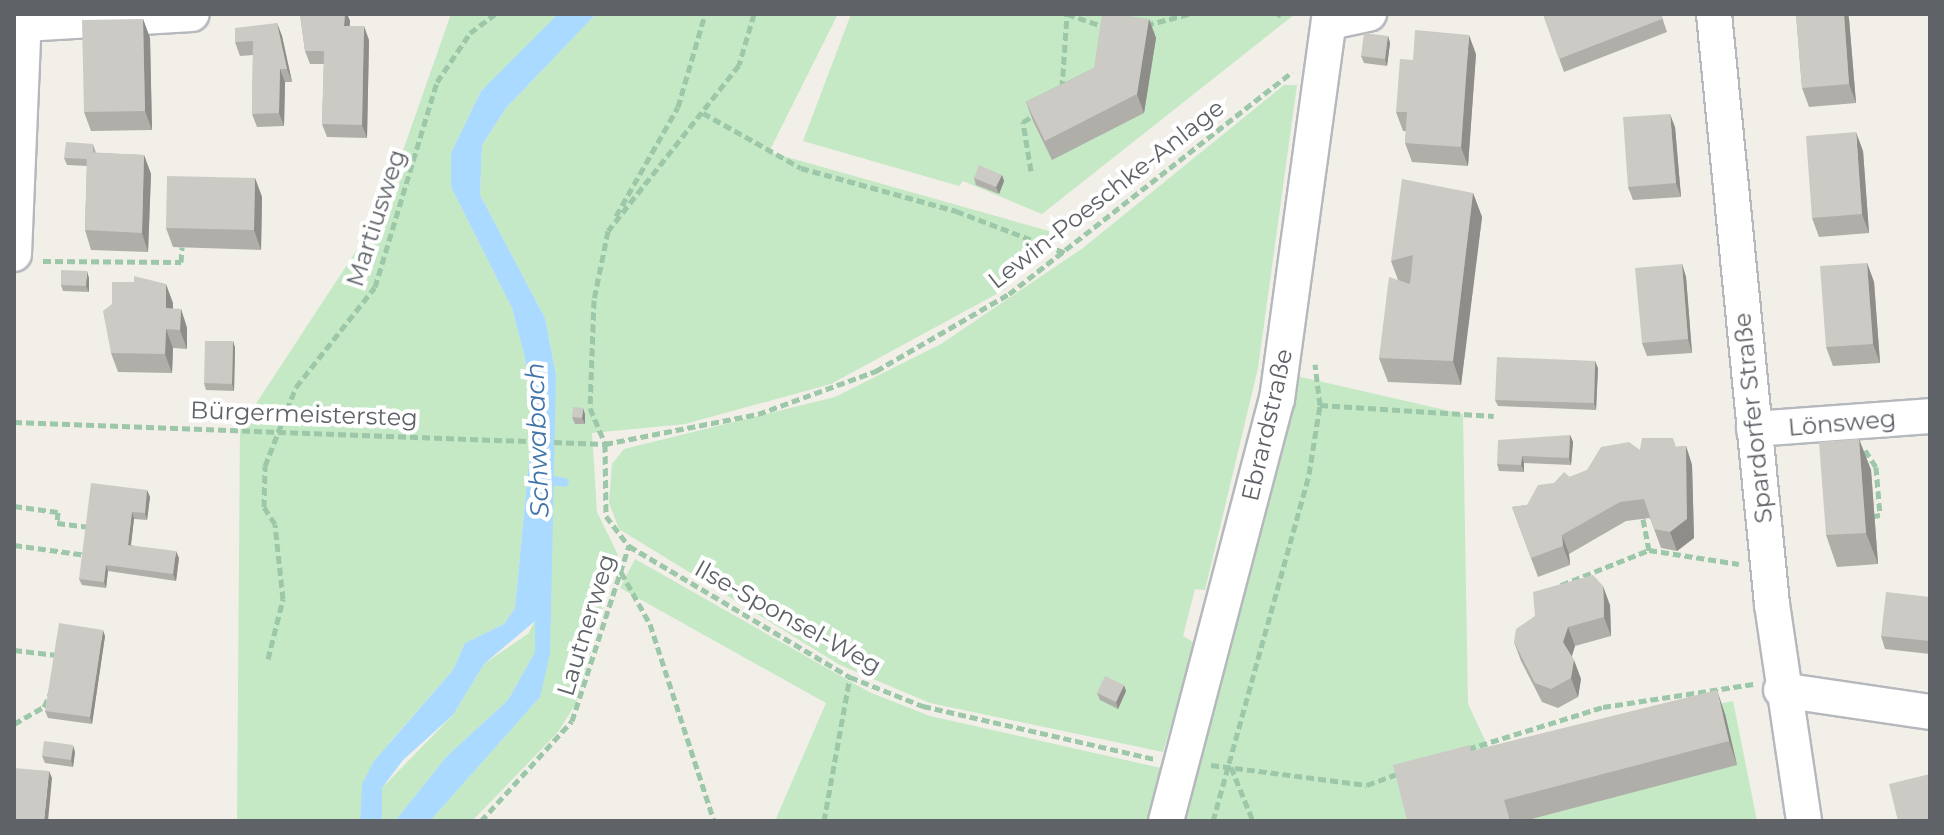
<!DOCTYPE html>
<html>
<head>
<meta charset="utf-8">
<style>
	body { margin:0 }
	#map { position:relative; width:1944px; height:835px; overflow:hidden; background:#f1efe8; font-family:Montserrat,sans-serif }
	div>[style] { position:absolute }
	.green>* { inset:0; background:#c5e8c5 }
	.water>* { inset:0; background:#aadaff }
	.stream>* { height:9px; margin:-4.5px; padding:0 4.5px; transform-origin:4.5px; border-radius:4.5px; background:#aadaff }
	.path>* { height:5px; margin-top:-2.5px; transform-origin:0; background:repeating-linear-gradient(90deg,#9cc7a9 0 8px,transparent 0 12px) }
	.roads { filter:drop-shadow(2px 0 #b5b8bc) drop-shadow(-2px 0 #b5b8bc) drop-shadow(0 2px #b5b8bc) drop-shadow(0 -2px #b5b8bc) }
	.minor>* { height:34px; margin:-17px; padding:0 17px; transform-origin:17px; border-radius:17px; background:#fff }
	.wall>* { inset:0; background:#afaea9 }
	.shaded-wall>* { inset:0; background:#8f8d8a }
	.building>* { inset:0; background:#cccac5 }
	span { translate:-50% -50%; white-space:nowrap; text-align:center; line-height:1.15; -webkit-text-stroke:8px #fff; paint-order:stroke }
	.street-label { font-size:24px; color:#5f6368 }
	.water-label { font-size:26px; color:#4174aa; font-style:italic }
	.frame { position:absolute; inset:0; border:16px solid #5f6368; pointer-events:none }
</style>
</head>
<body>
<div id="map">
	<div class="green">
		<div style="clip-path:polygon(451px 14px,558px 14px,481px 91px,451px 153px,451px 187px,512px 308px,525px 358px,533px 418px,515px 608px,504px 624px,465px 643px,453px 670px,390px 742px,361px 801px,360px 821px,237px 821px,240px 428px,381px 213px)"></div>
		<div style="clip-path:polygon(596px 14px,838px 14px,769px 152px,1063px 235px,1004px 290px,831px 384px,685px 424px,592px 433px,597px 512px,618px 555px,576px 703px,558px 732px,472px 821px,430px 821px,540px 697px,556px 375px,545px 318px,480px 195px,482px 145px,506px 108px)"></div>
		<div style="clip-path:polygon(851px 14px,1295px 14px,1042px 214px,963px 181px,959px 186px,803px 141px)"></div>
		<div style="clip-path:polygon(1284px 85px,1297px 85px,1258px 368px,1205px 590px,1195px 589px,1183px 636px,1195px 643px,1163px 752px,930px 703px,840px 665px,619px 529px,609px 503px,612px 464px,624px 449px,835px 397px,941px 344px,1083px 248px)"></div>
		<div style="clip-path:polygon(1292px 375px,1463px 414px,1468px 704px,1491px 753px,1733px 701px,1757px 821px,1180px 821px)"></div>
		<div style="clip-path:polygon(635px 559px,869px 692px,930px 716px,1161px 768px,1168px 772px,1154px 821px,775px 821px,826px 703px,620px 588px)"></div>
		<div style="clip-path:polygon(536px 618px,535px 652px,508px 700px,447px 756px,395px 821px,382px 821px,382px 788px,453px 715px,484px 664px,529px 633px)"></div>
	</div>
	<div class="water">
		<div style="clip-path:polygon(558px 14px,596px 14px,506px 108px,482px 145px,480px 195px,545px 318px,556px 375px,550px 654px,540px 697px,430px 821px,395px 821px,447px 756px,508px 700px,535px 652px,535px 621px,484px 664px,453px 715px,403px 760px,382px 788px,382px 821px,360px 821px,362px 784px,374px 761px,453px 670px,465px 643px,504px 624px,515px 608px,533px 418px,525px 358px,512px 308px,451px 187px,451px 153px,481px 91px)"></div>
	</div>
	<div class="stream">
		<div style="left:552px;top:480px;width:12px;rotate:9deg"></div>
	</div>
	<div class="path">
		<div style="left:754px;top:14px;width:53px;rotate:106.4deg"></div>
		<div style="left:739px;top:65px;width:211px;rotate:128.3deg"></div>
		<div style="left:608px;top:231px;width:70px;rotate:101.5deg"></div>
		<div style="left:594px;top:300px;width:108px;rotate:92.1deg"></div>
		<div style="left:590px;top:408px;width:39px;rotate:67deg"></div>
		<div style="left:605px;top:444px;width:72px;rotate:89.2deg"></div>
		<div style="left:606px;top:516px;width:38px;rotate:53deg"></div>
		<div style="left:629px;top:546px;width:257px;rotate:30.7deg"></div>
		<div style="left:850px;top:677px;width:79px;rotate:21.7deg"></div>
		<div style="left:923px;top:706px;width:237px;rotate:12.9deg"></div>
		<div style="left:1277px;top:14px;width:4px;rotate:14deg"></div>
		<div style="left:1146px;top:25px;width:44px;rotate:-14.3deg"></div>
		<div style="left:1062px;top:88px;width:74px;rotate:-86.1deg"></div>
		<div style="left:1067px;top:14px;width:40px;rotate:18.9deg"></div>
		<div style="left:703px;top:113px;width:112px;rotate:29.3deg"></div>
		<div style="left:801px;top:168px;width:161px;rotate:15.5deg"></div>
		<div style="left:956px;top:211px;width:118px;rotate:20.9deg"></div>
		<div style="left:1031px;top:171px;width:50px;rotate:-99.3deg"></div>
		<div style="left:1023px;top:122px;width:13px;rotate:-32deg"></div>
		<div style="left:616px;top:216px;width:125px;rotate:-60.4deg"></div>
		<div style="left:678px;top:107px;width:97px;rotate:-73.8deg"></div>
		<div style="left:43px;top:261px;width:138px;rotate:0.4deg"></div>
		<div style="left:181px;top:262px;width:15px;rotate:-86deg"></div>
		<div style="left:1320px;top:405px;width:174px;rotate:3.6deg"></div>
		<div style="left:14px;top:422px;width:591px;rotate:2.13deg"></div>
		<div style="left:605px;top:444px;width:156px;rotate:-11.1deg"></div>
		<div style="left:758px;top:414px;width:126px;rotate:-20deg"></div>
		<div style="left:876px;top:371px;width:154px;rotate:-30.1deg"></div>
		<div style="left:1009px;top:294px;width:360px;rotate:-38.1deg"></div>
		<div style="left:1865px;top:450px;width:20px;rotate:57deg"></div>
		<div style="left:1876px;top:467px;width:48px;rotate:85.2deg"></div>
		<div style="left:1880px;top:515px;width:6px;rotate:171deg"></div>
		<div style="left:14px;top:506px;width:44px;rotate:7.8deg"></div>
		<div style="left:58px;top:512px;width:11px;rotate:95deg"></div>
		<div style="left:57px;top:523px;width:33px;rotate:7deg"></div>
		<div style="left:1643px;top:519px;width:32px;rotate:79deg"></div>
		<div style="left:14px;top:545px;width:73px;rotate:7.9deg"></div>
		<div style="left:621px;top:572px;width:60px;rotate:60.9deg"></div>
		<div style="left:650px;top:624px;width:207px;rotate:72deg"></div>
		<div style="left:1561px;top:585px;width:95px;rotate:-21.7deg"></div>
		<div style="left:1649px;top:550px;width:91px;rotate:8.8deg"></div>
		<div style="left:14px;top:650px;width:43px;rotate:6.6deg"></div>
		<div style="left:268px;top:659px;width:62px;rotate:-76deg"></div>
		<div style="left:283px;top:599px;width:75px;rotate:-96.1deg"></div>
		<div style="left:275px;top:524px;width:20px;rotate:-123deg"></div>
		<div style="left:264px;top:507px;width:41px;rotate:-88.6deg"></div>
		<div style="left:265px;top:466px;width:85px;rotate:-68.6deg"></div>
		<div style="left:296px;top:387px;width:127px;rotate:-51.7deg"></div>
		<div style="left:375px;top:287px;width:214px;rotate:-73.2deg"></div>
		<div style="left:437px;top:82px;width:59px;rotate:-56deg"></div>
		<div style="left:470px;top:33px;width:31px;rotate:-37deg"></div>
		<div style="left:14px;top:724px;width:34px;rotate:-30deg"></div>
		<div style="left:44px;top:707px;width:19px;rotate:-65deg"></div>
		<div style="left:1468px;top:749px;width:141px;rotate:-17.3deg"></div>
		<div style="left:1603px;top:707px;width:152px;rotate:-8.7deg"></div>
		<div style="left:1211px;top:765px;width:157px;rotate:7.3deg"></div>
		<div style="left:1367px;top:785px;width:33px;rotate:-20deg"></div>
		<div style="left:1231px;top:767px;width:58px;rotate:67.8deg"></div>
		<div style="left:481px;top:821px;width:135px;rotate:-47.7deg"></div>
		<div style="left:572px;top:721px;width:184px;rotate:-72deg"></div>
		<div style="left:824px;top:821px;width:146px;rotate:-79.8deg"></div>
		<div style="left:1213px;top:821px;width:360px;rotate:-74.5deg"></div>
		<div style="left:1309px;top:474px;width:70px;rotate:-80.9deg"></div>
		<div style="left:1320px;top:405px;width:41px;rotate:-97deg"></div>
	</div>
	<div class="roads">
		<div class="minor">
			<div style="left:1714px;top:14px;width:593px;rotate:84.39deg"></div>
			<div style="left:1772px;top:604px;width:219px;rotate:81.6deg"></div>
			<div style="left:1330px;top:22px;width:40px;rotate:-12deg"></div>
			<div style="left:24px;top:24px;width:168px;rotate:-3.4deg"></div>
			<div style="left:14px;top:254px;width:240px;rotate:-87.6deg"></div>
			<div style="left:1754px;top:429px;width:176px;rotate:-4.2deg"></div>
			<div style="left:1781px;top:690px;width:151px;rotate:8.4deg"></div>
			<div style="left:1166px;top:821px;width:436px;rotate:-75.3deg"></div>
			<div style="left:1277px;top:399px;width:389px;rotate:-82.2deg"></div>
		</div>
	</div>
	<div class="wall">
		<div style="clip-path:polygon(300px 14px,347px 14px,350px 21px,349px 26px,369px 40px,367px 138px,327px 137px,322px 124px,324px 64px,310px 64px,305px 51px)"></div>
		<div style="clip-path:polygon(1543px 14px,1661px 14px,1667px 32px,1564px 72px)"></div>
		<div style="clip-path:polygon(1796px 14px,1848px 14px,1849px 19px,1856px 103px,1809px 107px,1802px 88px)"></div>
		<div style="clip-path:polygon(143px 19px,150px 38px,152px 130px,91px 131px,84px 112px)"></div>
		<div style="clip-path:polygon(1149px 19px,1156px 38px,1144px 113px,1052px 160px,1033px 121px,1026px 102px,1094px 68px)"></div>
		<div style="clip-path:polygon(277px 23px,282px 36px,292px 82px,285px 82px,284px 126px,257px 127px,252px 114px,253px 55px,240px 56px,235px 42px)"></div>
		<div style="clip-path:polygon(1388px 36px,1390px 43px,1387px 66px,1364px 63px,1361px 56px)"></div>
		<div style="clip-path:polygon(1476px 54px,1468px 166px,1412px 162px,1405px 143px,1406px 131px,1403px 131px,1396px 112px,1413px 60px)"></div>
		<div style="clip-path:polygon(1675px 127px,1681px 197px,1633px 200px,1628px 187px)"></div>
		<div style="clip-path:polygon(93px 144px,96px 153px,144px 155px,151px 174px,148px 252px,91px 250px,85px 230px,87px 166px,67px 165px,64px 158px)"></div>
		<div style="clip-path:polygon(1863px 151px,1869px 233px,1819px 237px,1812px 218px)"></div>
		<div style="clip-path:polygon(1002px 175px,1004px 181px,999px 194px,976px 185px,974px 178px)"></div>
		<div style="clip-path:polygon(255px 178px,262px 197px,261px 250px,173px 247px,166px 228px)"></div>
		<div style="clip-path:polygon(1473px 193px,1482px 217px,1461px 385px,1388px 382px,1379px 358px,1398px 280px,1391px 261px)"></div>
		<div style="clip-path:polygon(1867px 263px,1874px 282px,1880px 363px,1833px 366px,1826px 347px)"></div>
		<div style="clip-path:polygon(1682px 264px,1686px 277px,1692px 353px,1647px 356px,1642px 343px)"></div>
		<div style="clip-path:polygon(89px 278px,89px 292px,63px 291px,61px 285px)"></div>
		<div style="clip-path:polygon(173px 303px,173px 309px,181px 309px,187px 328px,187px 349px,173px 348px,172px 373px,118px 372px,111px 353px)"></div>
		<div style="clip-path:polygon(233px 341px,235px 348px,234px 391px,206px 390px,204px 383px)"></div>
		<div style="clip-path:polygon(1598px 368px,1596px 410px,1498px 406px,1495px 400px)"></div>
		<div style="clip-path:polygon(585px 414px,585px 424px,575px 424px,572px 417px)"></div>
		<div style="clip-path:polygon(1570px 435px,1573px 442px,1571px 465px,1524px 463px,1524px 472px,1499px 471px,1497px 464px)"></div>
		<div style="clip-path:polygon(1859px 439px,1871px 470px,1878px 564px,1837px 567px,1826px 535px)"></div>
		<div style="clip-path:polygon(1686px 446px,1692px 465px,1694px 538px,1677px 551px,1661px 548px,1650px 518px,1626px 521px,1569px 554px,1570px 565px,1538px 577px,1512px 507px,1527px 505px,1554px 483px,1640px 450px)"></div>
		<div style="clip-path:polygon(147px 490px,150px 497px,147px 520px,134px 519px,131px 545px,179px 558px,176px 581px,108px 571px,106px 588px,82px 585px,79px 579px)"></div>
		<div style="clip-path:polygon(1930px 597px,1930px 654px,1885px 649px,1881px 636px)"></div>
		<div style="clip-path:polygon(1610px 605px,1611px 636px,1575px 646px,1572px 656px,1581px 679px,1578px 697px,1558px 708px,1542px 702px,1521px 661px,1514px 642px)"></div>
		<div style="clip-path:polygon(105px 636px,92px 724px,48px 718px,45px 711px)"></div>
		<div style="clip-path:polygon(1126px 691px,1118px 709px,1100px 700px,1097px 693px)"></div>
		<div style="clip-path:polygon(1725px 714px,1737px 765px,1524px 821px,1407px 821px,1472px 751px)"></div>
		<div style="clip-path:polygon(75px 752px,73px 767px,45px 763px,42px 756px)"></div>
	</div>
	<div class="shaded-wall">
		<div style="clip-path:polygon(345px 14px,347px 14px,350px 21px,349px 39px,344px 26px)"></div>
		<div style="clip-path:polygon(1844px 14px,1848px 14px,1849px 19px,1856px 103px,1849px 84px)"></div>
		<div style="clip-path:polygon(143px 19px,150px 38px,152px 130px,145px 111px)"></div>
		<div style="clip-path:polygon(1149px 19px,1156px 38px,1144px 113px,1137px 94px)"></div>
		<div style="clip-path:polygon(277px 23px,282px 36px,292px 82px,287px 69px)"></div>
		<div style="clip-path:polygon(364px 26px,369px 40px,367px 138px,362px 125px)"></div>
		<div style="clip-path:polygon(1469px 35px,1476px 54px,1468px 166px,1461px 147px)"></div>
		<div style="clip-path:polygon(1388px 36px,1390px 43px,1387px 66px,1385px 59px)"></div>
		<div style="clip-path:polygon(280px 69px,285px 82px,284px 126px,279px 113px)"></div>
		<div style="clip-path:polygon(1670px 114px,1675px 127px,1681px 197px,1676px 183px)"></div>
		<div style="clip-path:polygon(1856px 132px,1863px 151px,1869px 233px,1862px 214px)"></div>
		<div style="clip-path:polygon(144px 155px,151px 174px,148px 252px,142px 233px)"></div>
		<div style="clip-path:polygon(1002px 175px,1004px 181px,999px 194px,996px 187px)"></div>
		<div style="clip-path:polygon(255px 178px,262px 197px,261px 250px,254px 230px)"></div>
		<div style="clip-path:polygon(1473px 193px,1482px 217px,1461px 385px,1453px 361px)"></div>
		<div style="clip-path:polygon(1867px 263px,1874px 282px,1880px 363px,1873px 344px)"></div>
		<div style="clip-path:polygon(1682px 264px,1686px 277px,1692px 353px,1688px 339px)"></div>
		<div style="clip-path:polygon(87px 271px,89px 278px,89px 292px,86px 286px)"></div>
		<div style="clip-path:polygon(166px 284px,173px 303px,173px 327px,166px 308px)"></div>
		<div style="clip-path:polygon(181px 309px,187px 328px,187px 349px,180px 330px)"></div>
		<div style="clip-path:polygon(166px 329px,173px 348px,172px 373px,165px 354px)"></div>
		<div style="clip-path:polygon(233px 341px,235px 348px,234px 391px,232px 384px)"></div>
		<div style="clip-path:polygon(1595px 361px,1598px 368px,1596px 410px,1594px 403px)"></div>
		<div style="clip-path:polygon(583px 408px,585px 414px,585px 424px,582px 418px)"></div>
		<div style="clip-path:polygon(1570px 435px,1573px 442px,1571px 465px,1569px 458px)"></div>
		<div style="clip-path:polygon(1859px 439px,1871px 470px,1878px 564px,1866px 533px)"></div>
		<div style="clip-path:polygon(1686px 446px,1692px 465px,1694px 538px,1677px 551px,1670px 532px)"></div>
		<div style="clip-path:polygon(1522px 456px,1524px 463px,1524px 472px,1521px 465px)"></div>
		<div style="clip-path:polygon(147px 490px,150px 497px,147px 520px,145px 513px)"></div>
		<div style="clip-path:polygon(132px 512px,134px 519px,130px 552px,128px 545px)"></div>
		<div style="clip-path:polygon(1562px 535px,1569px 554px,1570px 565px,1563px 546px)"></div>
		<div style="clip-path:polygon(176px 551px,179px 558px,176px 581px,173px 574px)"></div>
		<div style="clip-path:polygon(106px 565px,108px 571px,106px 588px,104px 582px)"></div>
		<div style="clip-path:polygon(1603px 586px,1610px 605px,1611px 636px,1604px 617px)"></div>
		<div style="clip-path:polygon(1568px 627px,1575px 646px,1570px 661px,1563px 642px)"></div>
		<div style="clip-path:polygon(103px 630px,105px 636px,92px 724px,90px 717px)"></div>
		<div style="clip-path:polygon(1574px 660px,1581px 679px,1578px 697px,1571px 678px)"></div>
		<div style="clip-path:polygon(1124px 685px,1126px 691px,1118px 709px,1116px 702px)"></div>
		<div style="clip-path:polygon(1717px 690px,1725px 714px,1737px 765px,1729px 741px)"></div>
		<div style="clip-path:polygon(73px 745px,75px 752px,73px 767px,71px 760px)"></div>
		<div style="clip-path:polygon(49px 771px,52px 778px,48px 821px,44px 821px)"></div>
	</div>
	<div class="building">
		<div style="clip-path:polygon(300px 14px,345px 14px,344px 26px,364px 26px,362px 125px,322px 124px,324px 51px,305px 51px)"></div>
		<div style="clip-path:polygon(1102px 14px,1115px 14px,1149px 19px,1137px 94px,1045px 141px,1026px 102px,1094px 68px)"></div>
		<div style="clip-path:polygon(1543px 14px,1661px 14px,1662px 19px,1559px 59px)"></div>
		<div style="clip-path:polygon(1796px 14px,1844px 14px,1849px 84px,1802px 88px)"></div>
		<div style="clip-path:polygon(143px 19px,145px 111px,84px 112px,82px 20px)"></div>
		<div style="clip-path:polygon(277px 23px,287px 69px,280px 69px,279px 113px,252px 114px,253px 41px,235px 42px,235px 28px)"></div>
		<div style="clip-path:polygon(1415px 30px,1469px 35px,1461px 147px,1405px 143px,1407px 112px,1396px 112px,1400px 59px,1413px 60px)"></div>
		<div style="clip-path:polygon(1364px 33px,1388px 36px,1385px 59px,1361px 56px)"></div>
		<div style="clip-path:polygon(1670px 114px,1676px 183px,1628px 187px,1623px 117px)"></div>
		<div style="clip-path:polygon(1856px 132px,1862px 214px,1812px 218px,1806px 136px)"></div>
		<div style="clip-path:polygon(66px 142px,93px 144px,93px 153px,87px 152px,87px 159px,64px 158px)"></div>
		<div style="clip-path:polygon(87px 152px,144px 155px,142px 233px,85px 230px)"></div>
		<div style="clip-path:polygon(979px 165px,1002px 175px,996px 187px,974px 178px)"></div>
		<div style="clip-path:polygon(167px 176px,255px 178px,254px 230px,166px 228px)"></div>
		<div style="clip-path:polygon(1402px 179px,1473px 193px,1453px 361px,1379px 358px,1389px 277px,1410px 284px,1413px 255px,1391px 261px)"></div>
		<div style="clip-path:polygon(1867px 263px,1873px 344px,1826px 347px,1820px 266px)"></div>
		<div style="clip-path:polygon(1682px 264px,1688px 339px,1642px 343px,1635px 268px)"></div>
		<div style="clip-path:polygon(61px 270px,87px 271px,86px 286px,61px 285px)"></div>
		<div style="clip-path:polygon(134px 276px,166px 284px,166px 308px,181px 309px,180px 330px,166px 329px,165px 354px,111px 353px,103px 311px,112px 304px,112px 282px,134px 282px)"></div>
		<div style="clip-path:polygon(205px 341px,233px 341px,232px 384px,204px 383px)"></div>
		<div style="clip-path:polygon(1497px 357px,1595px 361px,1594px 403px,1495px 400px)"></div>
		<div style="clip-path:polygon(573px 407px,583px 408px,582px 418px,572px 417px)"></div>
		<div style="clip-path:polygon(1570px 435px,1569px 458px,1522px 456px,1521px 465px,1497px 464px,1498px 440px)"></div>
		<div style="clip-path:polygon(1642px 438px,1673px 438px,1676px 447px,1686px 446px,1687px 519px,1670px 532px,1654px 529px,1644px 499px,1620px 502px,1562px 535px,1563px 546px,1531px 558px,1512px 507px,1527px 505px,1538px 485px,1554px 483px,1564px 472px,1570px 477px,1587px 470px,1601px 447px,1629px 442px,1640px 450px)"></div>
		<div style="clip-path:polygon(1859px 439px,1866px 533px,1826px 535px,1819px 442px)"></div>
		<div style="clip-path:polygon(91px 483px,147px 490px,145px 513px,132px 512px,128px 545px,176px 551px,173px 574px,106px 565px,104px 582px,79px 579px)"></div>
		<div style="clip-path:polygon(1593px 575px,1603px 586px,1604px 617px,1568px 627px,1563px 642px,1574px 660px,1571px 678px,1551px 689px,1535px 683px,1514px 642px,1516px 629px,1535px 616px,1533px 592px)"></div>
		<div style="clip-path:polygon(1886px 592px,1930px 597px,1930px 641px,1881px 636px)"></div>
		<div style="clip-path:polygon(59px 623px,103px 630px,90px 717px,45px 711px)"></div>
		<div style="clip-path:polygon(1105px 676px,1124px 685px,1116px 702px,1097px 693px)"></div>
		<div style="clip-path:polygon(1717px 690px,1729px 741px,1504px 800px,1510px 821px,1407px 820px,1393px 765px,1470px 745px,1471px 751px)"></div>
		<div style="clip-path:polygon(44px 741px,73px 745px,71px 760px,42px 756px)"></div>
		<div style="clip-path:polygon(14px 768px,49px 771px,44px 821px,14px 821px)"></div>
		<div style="clip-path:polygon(1930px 774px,1930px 821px,1898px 821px,1889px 784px)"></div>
	</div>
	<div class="street-label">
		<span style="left:1106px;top:194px;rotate:-38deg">Lewin-Poeschke-Anlage</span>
		<span style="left:376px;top:218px;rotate:-72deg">Martiusweg</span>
		<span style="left:304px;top:414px;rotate:2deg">Bürgermeistersteg</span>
		<span style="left:1753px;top:418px;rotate:-96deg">Spardorfer Straße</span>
		<span style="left:1842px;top:423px;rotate:-5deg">Lönsweg</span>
		<span style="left:1267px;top:425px;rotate:-77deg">Ebrardstraße</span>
		<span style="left:788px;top:617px;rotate:29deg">Ilse-Sponsel-Weg</span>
		<span style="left:586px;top:625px;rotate:-73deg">Lautnerweg</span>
	</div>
	<div class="water-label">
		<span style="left:538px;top:440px;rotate:-92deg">Schwabach</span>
	</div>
	<div class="frame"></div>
</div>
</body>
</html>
